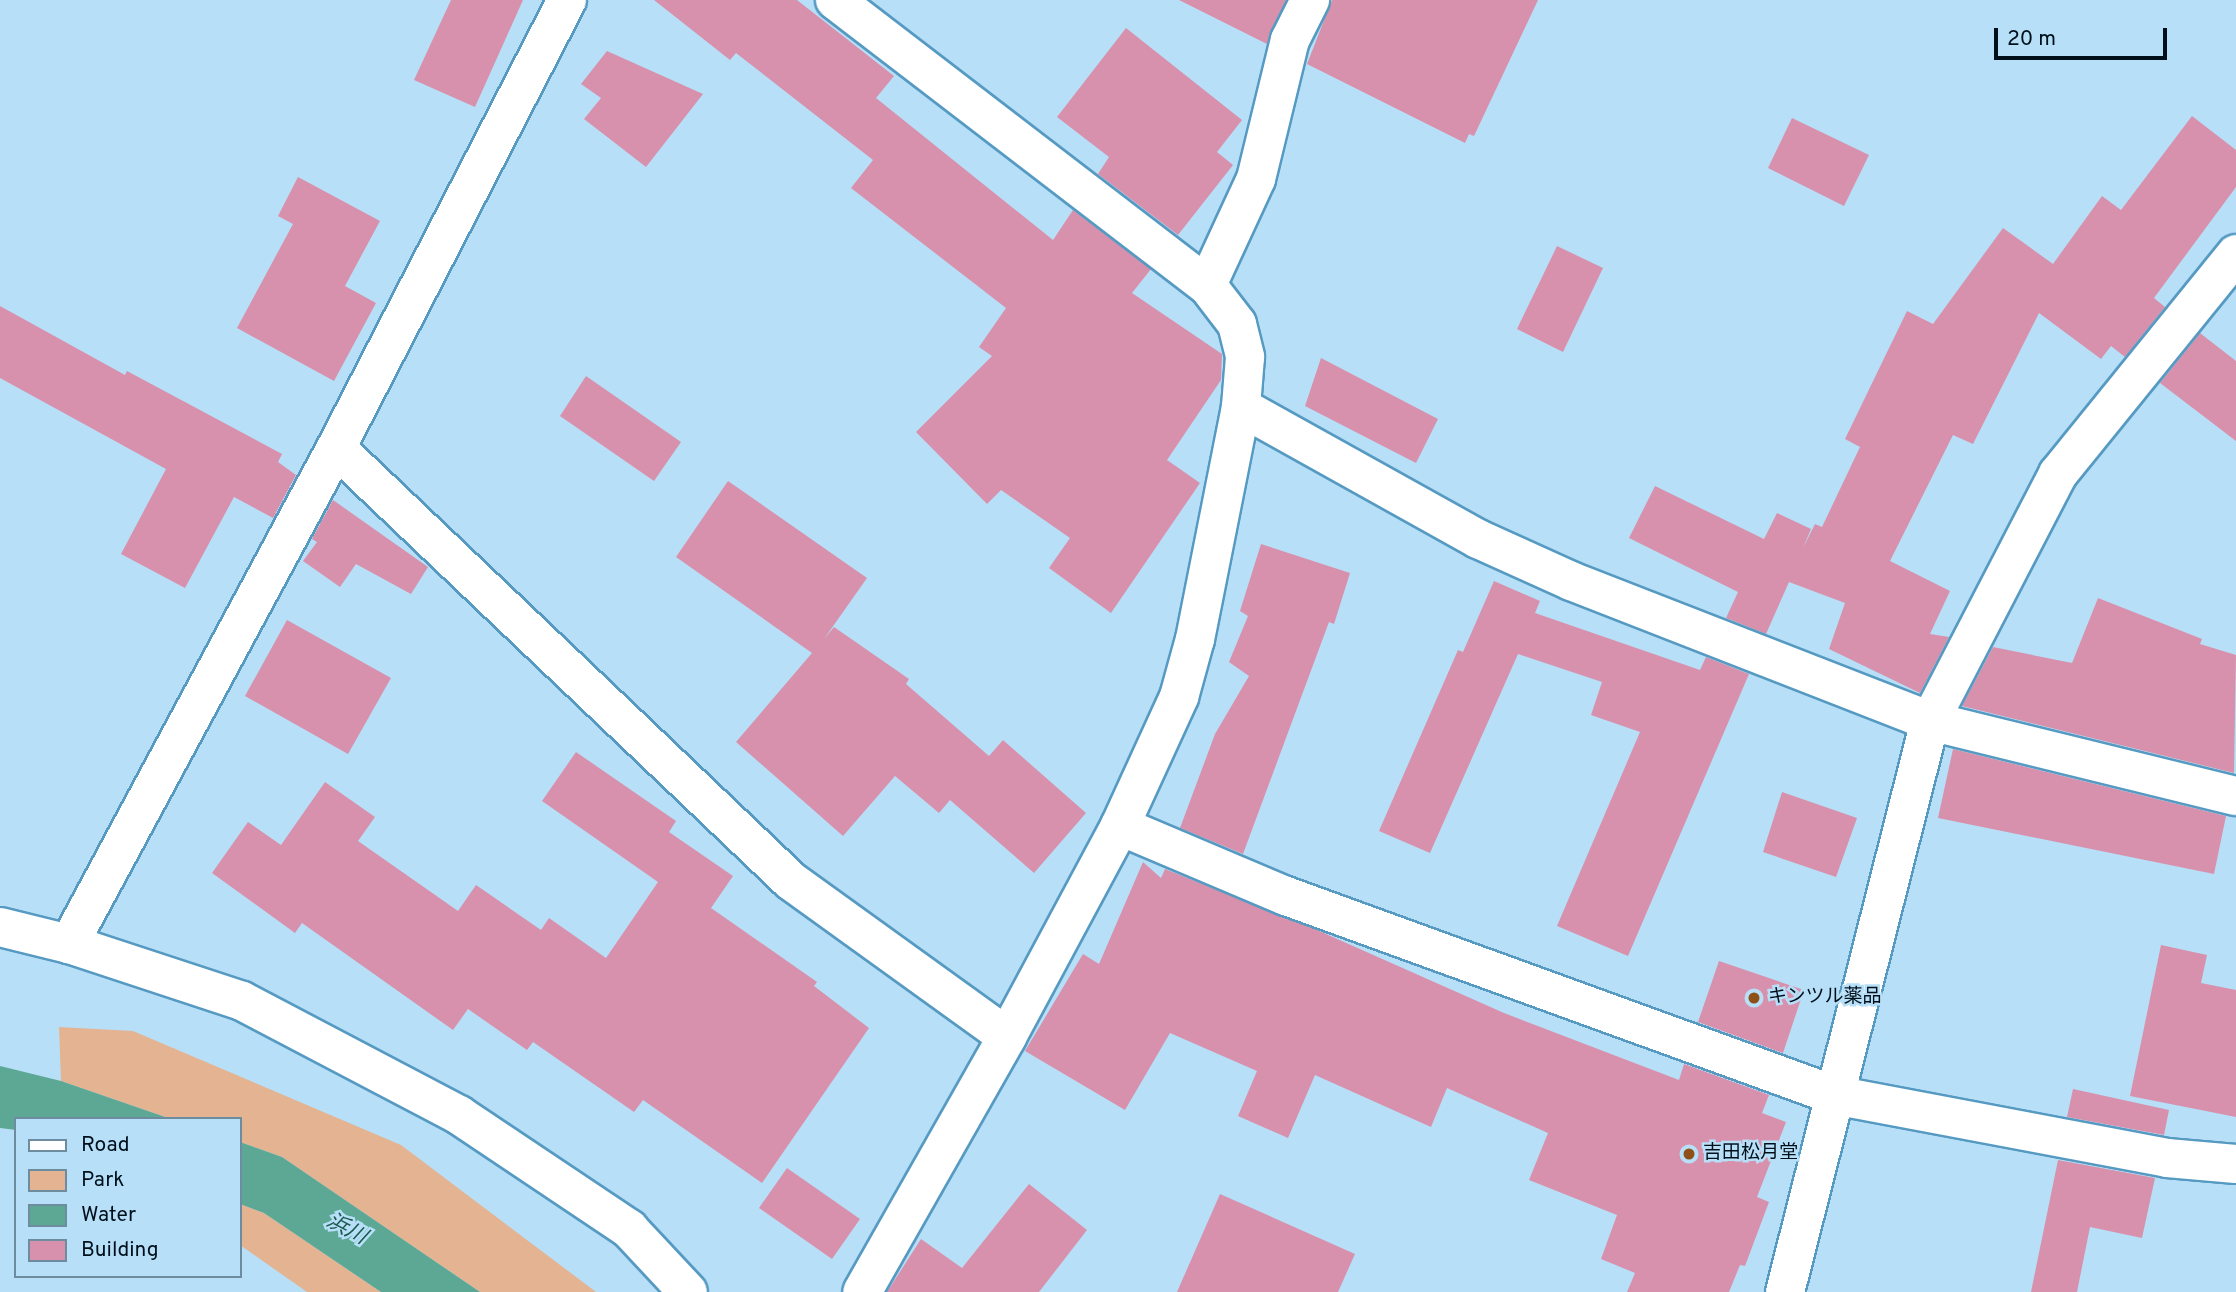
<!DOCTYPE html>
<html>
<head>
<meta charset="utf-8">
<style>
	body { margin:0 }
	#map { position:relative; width:2236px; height:1292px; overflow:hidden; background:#b7dff8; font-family:Overpass,"Noto Sans JP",sans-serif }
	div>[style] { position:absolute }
	.green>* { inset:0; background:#e4b391 }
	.water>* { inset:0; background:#5ca895 }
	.building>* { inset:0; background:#d891ac }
	.roads { filter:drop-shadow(2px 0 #569ac2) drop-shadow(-2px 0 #569ac2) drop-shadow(0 2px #569ac2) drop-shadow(0 -2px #569ac2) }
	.minor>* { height:38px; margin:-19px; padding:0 19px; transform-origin:19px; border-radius:19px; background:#fff }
	.dots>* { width:19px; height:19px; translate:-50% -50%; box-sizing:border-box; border:4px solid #b7dff8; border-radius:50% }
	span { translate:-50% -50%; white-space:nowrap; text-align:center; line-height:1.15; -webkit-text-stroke:5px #b7dff8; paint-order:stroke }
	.poi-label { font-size:19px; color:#00101b }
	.left { translate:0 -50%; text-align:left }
	.water-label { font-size:21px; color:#1b5a4c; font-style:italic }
	.legend { position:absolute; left:14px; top:1117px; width:228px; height:161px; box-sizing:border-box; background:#b7dff8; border:2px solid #6e8ca0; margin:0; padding:9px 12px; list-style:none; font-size:21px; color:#00101b }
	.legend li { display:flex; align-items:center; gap:14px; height:35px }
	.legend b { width:35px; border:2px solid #6e8ca0 }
	.scale { position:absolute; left:1994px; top:28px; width:173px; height:32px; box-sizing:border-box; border:4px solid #00101b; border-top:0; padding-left:9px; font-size:21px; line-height:24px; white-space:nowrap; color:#00101b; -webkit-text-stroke:5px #b7dff8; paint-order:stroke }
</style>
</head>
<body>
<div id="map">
	<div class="green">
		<div style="clip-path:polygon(59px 1027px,133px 1031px,401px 1145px,596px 1292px,480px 1292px,282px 1157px,240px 1142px,240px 1119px,171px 1119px,61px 1081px)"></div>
		<div style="clip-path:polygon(240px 1204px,264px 1213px,381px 1292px,307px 1292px,240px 1245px)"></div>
	</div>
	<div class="water">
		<div style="clip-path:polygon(0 1066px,61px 1081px,171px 1119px,16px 1119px,16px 1130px,0 1128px)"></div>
		<div style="clip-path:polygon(240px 1142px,282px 1157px,480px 1292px,381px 1292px,264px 1213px,240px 1204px)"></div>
	</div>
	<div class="building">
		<div style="clip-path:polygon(451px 0,523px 0,475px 107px,414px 80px)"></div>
		<div style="clip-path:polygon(654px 0,797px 0,894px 76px,876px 98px,1053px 240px,1073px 210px,1151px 269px,1132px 293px,1222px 354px,1221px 380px,1167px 460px,1200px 483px,1111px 613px,1049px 568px,1070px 538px,1001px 490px,987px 504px,916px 432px,992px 356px,979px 347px,1006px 308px,851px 188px,873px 160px,736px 53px,730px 60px)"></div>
		<div style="clip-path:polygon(1179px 0,1286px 0,1267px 44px)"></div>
		<div style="clip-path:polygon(1332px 0,1538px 0,1474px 136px,1469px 134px,1465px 143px,1307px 64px)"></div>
		<div style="clip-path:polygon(1126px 28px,1242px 120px,1217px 152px,1233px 165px,1178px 235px,1098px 174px,1109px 157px,1057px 117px)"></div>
		<div style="clip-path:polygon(607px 51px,703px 94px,646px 167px,584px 119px,601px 98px,581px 84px)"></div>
		<div style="clip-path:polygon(2192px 116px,2236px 150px,2236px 187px,2154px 298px,2165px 307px,2125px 357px,2111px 346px,2101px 359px,2039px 313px,1973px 444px,1953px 435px,1890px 561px,1950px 591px,1930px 634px,1949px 637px,1920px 693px,1829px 649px,1845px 603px,1789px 582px,1766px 634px,1726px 618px,1738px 592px,1629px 538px,1655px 486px,1764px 539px,1777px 513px,1811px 529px,1803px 548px,1815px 524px,1822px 527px,1860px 447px,1845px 439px,1907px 311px,1933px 324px,2003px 228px,2053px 264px,2102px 196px,2121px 210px)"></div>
		<div style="clip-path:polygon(1792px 118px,1869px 155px,1844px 206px,1768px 168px)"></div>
		<div style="clip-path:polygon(298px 177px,380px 221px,345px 286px,376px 303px,334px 381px,237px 328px,293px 224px,278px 216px)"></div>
		<div style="clip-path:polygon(1557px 246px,1603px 268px,1563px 352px,1517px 329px)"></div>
		<div style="clip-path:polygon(0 306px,125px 375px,127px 371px,282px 454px,278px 462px,296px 475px,273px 518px,234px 497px,185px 588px,121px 554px,166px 469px,0 378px)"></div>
		<div style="clip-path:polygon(2200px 333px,2236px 361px,2236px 441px,2160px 383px)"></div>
		<div style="clip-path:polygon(1321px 358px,1438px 419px,1416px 463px,1305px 406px)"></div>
		<div style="clip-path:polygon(586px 376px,681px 442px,654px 481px,560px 416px)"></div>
		<div style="clip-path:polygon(728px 481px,867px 578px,824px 639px,834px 627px,909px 679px,906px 684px,989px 756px,1003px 740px,1086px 813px,1034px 873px,950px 800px,939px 813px,895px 776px,843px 836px,736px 742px,812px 653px,676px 557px)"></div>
		<div style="clip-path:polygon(333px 500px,428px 567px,411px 594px,356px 564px,340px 587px,303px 561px,317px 542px,312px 539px)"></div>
		<div style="clip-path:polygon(1261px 544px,1350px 573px,1334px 624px,1329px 622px,1243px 854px,1180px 828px,1215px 734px,1249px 676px,1229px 662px,1248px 616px,1240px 611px)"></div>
		<div style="clip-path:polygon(1494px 581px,1540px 601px,1535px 613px,1700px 670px,1706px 657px,1749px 674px,1628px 956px,1557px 926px,1640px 732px,1591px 715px,1602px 682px,1518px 654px,1430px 853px,1379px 831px,1458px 650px,1463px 652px)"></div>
		<div style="clip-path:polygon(2098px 598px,2202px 639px,2200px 644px,2236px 655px,2234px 773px,1962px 706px,1993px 647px,2072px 663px)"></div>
		<div style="clip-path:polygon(287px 620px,391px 678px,348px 754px,245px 696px)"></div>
		<div style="clip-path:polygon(1953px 749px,2226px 816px,2214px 874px,1938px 818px)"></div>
		<div style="clip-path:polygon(576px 752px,676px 821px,669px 832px,733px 876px,711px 908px,817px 982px,814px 986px,869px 1028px,762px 1183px,643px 1100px,634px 1112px,533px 1042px,527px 1050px,468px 1009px,453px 1030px,302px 923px,295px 933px,212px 873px,248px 822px,281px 845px,325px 782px,375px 817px,358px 841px,458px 911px,476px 885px,541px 930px,549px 918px,606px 958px,658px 882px,542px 801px)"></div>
		<div style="clip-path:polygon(1782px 792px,1857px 818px,1836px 877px,1763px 852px)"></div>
		<div style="clip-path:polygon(1143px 862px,1161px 878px,1165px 869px,1317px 930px,1504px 1013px,1679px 1080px,1684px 1064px,1769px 1095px,1762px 1113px,1786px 1122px,1757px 1197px,1769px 1202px,1745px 1266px,1740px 1265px,1729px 1292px,1627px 1292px,1635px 1273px,1601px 1259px,1617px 1215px,1529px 1180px,1548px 1133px,1447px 1088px,1431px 1127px,1315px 1075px,1288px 1138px,1238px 1116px,1257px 1071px,1170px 1033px,1125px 1110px,1025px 1051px,1083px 954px,1099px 964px)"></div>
		<div style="clip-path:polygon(2161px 945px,2207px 955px,2201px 983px,2236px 990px,2236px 1117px,2130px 1096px)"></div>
		<div style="clip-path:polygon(1719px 961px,1804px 990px,1783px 1053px,1698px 1022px)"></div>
		<div style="clip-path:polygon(2073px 1089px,2169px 1110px,2164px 1135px,2067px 1117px)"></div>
		<div style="clip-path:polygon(2058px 1160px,2155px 1178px,2142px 1238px,2090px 1227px,2077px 1292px,2031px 1292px)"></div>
		<div style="clip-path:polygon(787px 1168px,860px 1219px,832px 1259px,759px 1208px)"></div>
		<div style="clip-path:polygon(1029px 1184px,1087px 1230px,1039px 1292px,887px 1292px,921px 1239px,962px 1268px)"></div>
		<div style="clip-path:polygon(1220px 1194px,1355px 1254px,1338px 1292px,1177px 1292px)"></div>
	</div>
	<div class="roads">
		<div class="minor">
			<div style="left:835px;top:0;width:469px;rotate:37.5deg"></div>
			<div style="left:1207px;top:285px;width:49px;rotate:52.4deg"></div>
			<div style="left:1237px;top:324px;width:34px;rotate:76deg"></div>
			<div style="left:1245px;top:357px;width:50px;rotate:94.6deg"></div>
			<div style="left:1241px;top:407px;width:237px;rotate:101.2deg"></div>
			<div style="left:1195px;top:639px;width:60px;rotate:105.4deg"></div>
			<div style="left:1179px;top:697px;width:142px;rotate:114.6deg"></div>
			<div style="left:1120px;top:826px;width:239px;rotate:118.2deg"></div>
			<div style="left:1007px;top:1037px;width:293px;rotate:119.6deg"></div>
			<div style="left:1207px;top:285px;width:117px;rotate:-65.2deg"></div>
			<div style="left:1256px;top:179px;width:143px;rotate:-76.3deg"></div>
			<div style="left:1290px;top:40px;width:45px;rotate:-63.4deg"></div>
			<div style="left:1241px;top:407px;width:271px;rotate:29.1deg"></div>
			<div style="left:1478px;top:539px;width:102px;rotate:24.3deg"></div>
			<div style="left:1571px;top:581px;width:385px;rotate:21.3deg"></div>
			<div style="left:1930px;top:721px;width:315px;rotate:13.8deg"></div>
			<div style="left:336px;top:448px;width:628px;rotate:43.58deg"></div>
			<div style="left:791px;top:881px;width:266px;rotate:35.8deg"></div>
			<div style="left:1120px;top:826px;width:180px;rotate:22.9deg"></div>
			<div style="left:1286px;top:896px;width:583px;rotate:19.96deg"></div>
			<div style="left:1834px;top:1095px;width:339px;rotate:10.7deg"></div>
			<div style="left:2167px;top:1158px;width:69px;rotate:5deg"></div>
			<div style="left:0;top:927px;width:71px;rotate:13.8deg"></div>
			<div style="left:69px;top:944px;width:182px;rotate:18.2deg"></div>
			<div style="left:242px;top:1001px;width:245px;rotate:27.7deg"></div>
			<div style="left:459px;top:1115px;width:205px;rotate:33.8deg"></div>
			<div style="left:629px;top:1229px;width:86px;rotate:46.9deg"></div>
			<div style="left:69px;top:944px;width:563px;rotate:-61.71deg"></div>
			<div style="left:336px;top:448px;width:504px;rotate:-62.72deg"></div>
			<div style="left:1785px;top:1292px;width:589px;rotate:-75.75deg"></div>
			<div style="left:1930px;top:721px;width:278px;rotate:-62.6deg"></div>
			<div style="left:2058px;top:474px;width:283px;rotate:-51deg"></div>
		</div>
	</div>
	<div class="dots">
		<div style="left:1754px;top:998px;background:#8f4f19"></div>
		<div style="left:1689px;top:1154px;background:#8f4f19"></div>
	</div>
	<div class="poi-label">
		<span class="left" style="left:1768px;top:998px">キンツル薬品</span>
		<span class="left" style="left:1703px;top:1154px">吉田松月堂</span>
	</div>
	<div class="water-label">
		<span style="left:346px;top:1230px;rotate:28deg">浜川</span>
	</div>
	<ul class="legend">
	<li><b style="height:9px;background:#fff"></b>Road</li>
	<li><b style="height:19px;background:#e4b391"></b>Park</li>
	<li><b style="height:19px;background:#5ca895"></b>Water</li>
	<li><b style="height:19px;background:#d891ac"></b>Building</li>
	</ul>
	<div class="scale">20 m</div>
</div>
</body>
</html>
